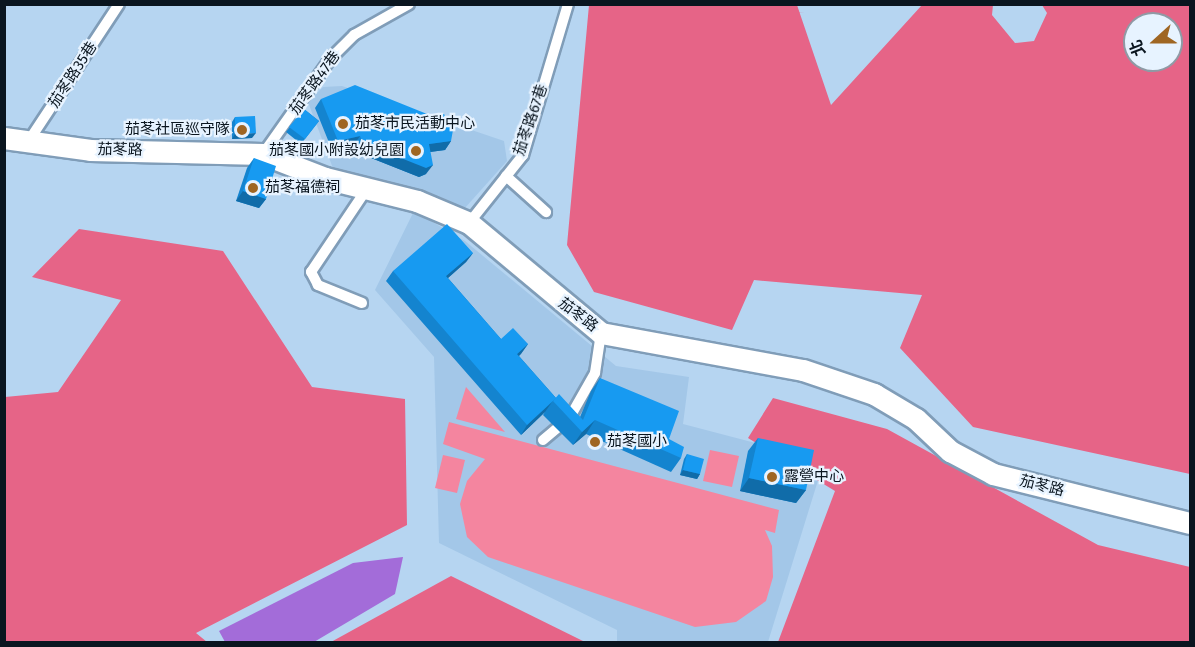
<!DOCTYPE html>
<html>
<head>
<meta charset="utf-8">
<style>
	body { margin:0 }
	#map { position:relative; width:1195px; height:647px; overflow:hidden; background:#b6d5f1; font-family:"Fira Sans","Noto Sans TC",sans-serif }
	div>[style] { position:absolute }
	.built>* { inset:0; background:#a3c7e8 }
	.green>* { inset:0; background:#f4859f }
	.forest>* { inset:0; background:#e66487 }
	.water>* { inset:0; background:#a36cd9 }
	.roads { filter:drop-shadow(2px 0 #809db8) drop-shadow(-2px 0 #809db8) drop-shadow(0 2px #809db8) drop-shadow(0 -2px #809db8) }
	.service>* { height:10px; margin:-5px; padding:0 5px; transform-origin:5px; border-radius:5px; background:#fff }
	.minor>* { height:21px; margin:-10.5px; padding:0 10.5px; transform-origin:10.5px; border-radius:10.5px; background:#fff }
	.wall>* { inset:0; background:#1484cf }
	.shaded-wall>* { inset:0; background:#106ca9 }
	.building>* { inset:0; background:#179af1 }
	.dots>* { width:16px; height:16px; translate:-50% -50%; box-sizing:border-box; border:3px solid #e7f3ff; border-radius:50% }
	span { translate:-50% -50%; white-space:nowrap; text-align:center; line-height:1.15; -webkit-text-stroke:4.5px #e7f3ff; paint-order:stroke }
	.street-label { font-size:15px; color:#0a151f }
	.poi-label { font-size:15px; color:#0a151f }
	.left { translate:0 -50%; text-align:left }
	.right { translate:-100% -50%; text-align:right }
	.frame { position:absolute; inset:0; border:6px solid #0a151f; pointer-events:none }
	.north { position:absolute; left:1123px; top:12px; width:60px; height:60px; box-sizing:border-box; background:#e7f3ff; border:2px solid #8f9aa5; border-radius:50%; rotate:249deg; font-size:16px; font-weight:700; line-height:24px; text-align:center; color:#0a151f }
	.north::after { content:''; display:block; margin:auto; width:21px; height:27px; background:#9f6623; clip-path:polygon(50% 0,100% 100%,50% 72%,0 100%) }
</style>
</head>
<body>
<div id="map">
	<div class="built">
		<div style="clip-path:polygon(342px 86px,504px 141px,507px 161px,464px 209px,334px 171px,308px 102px,323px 87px)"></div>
		<div style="clip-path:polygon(414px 211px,465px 241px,616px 366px,689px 377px,683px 424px,824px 461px,768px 642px,617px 642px,617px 630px,439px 543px,434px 357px,375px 290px)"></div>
	</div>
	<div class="green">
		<div style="clip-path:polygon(466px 387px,505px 432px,456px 419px)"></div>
		<div style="clip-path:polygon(449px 422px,779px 510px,775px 533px,765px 530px,772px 546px,773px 577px,766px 601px,736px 622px,695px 627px,488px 557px,467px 537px,460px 504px,467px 481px,485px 459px,443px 444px)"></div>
		<div style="clip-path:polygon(710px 450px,739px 456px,732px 487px,703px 481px)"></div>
		<div style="clip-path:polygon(443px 455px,465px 460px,457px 493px,435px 488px)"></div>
	</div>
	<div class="forest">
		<div style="clip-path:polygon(evenodd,589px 5px,797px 5px,831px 105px,922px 5px,993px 5px,992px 15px,1015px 43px,1034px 41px,1047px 13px,1042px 5px,1190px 5px,1190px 474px,973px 427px,900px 348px,922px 295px,754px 280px,732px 330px,594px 292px,567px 245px,589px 5px,1135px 24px,1171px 24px,1171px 60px,1135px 60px,1135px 24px)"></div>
		<div style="clip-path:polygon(79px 229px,223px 251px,312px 387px,405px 399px,407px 525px,196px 633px,207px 642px,5px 642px,5px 397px,58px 392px,121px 300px,32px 277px)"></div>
		<div style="clip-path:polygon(773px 398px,887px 429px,1098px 545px,1190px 567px,1190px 642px,778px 642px,835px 491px,748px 438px)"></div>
		<div style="clip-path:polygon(451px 576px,585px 642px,331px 642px)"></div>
	</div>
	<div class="water">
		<div style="clip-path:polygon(403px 557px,395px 594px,314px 642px,225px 642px,219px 631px,353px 563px)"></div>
	</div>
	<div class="roads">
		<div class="service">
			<div style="left:28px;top:142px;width:165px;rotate:-56.6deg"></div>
			<div style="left:263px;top:154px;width:118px;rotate:-54.7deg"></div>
			<div style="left:331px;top:58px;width:33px;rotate:-45deg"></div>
			<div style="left:354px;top:35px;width:63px;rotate:-29.4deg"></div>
			<div style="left:506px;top:176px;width:54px;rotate:42deg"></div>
			<div style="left:469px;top:223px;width:87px;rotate:-51.5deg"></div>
			<div style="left:523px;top:155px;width:158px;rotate:-73.4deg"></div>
			<div style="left:362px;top:303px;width:48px;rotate:-157.8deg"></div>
			<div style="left:318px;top:285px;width:15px;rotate:-118deg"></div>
			<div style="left:311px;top:272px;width:99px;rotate:-56.1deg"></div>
			<div style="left:543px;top:440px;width:35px;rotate:-40deg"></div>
			<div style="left:570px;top:417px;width:51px;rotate:-60.4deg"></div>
			<div style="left:595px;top:373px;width:40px;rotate:-81.5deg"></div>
		</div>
		<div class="minor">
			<div style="left:4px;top:138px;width:87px;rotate:7.9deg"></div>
			<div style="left:90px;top:150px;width:173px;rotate:1.3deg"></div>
			<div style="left:263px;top:154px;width:66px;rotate:21.2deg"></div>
			<div style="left:325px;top:178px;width:95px;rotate:14deg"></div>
			<div style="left:417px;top:201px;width:56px;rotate:22.9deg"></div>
			<div style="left:469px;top:223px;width:172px;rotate:39.8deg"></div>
			<div style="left:601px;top:333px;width:205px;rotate:10.4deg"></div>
			<div style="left:803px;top:370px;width:75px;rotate:18.7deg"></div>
			<div style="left:874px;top:394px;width:49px;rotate:30.8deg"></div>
			<div style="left:916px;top:419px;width:47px;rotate:43.3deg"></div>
			<div style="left:950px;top:451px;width:49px;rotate:28.1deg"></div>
			<div style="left:993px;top:474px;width:203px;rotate:14deg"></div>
		</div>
	</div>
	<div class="wall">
		<div style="clip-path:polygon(321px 99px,451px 141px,445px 150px,430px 152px,426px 174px,419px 177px,356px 152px,353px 146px,332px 150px,315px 108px)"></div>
		<div style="clip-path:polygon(304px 109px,319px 121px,301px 144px,286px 132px)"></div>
		<div style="clip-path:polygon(235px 117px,252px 138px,232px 139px,232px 122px)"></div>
		<div style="clip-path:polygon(254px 158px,266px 199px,259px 208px,236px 201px,247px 168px)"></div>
		<div style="clip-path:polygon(473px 253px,466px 262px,448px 278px,501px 339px,528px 344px,519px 356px,556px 398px,580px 417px,591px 391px,600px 378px,669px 439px,681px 458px,671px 472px,586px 434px,573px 445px,543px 415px,545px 412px,521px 435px,386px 281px,393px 271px)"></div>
		<div style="clip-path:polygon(758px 438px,806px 490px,796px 503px,740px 491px,748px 451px)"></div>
		<div style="clip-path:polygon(687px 454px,700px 474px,697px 479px,680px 475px,684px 459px)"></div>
	</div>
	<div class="shaded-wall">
		<div style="clip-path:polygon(256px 133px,252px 138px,232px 139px,235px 134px)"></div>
		<div style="clip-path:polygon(360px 136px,353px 146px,332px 150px,338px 141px)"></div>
		<div style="clip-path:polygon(451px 141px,445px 150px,422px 153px,429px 144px)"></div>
		<div style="clip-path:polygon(363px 143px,433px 165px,426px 174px,419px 177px,356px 152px)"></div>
		<div style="clip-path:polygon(243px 191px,266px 199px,259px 208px,236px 201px)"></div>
		<div style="clip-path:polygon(473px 253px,466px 262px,440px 285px,446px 276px)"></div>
		<div style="clip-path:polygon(528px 344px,521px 354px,510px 364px,517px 354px)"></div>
		<div style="clip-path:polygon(552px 402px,545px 412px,521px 435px,527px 425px)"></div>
		<div style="clip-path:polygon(595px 420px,586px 434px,573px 445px,582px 432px)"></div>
		<div style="clip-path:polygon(683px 470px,700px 474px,697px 479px,680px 475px)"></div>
		<div style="clip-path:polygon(749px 478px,806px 490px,796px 503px,740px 491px)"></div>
	</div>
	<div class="building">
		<div style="clip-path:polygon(355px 85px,432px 116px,444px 114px,453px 130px,451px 141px,429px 144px,433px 165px,426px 168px,363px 143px,360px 136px,338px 141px,321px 99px)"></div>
		<div style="clip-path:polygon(304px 109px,319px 121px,305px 139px,289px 127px)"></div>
		<div style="clip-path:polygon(255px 116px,256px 133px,235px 134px,235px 117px)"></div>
		<div style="clip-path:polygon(254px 158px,276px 166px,266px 199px,243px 191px)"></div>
		<div style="clip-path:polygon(447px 224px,473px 253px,446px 276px,501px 339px,513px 328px,528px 344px,517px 354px,556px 398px,527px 425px,393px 271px)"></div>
		<div style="clip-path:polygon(600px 378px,679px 411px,669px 439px,684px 447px,681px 458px,595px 420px,582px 432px,553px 401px,559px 394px,583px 420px)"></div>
		<div style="clip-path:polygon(758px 438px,814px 450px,806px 490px,749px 478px)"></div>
		<div style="clip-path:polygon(687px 454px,704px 459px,700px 474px,683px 470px)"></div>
	</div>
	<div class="dots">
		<div style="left:343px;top:124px;background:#9f6623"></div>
		<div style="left:242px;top:130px;background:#9f6623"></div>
		<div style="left:416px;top:151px;background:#9f6623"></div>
		<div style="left:253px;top:188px;background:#9f6623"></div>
		<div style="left:595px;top:442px;background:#9f6623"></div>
		<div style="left:772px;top:477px;background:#9f6623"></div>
	</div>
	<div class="street-label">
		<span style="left:73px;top:75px;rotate:-57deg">茄苳路35巷</span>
		<span style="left:315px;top:83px;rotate:-54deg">茄苳路47巷</span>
		<span style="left:531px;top:120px;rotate:-71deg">茄苳路67巷</span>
		<span style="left:120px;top:150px;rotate:1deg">茄苳路</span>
		<span style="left:578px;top:315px;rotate:37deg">茄苳路</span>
		<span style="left:1042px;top:486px;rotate:14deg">茄苳路</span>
	</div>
	<div class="poi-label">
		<span class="left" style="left:355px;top:124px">茄苳市民活動中心</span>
		<span class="right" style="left:230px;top:130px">茄苳社區巡守隊</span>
		<span class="right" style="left:404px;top:151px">茄苳國小附設幼兒園</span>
		<span class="left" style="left:265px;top:188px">茄苳福德祠</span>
		<span class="left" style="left:607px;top:442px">茄苳國小</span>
		<span class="left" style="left:784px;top:477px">露營中心</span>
	</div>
	<div class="frame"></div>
	<div class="north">北</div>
</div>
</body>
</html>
